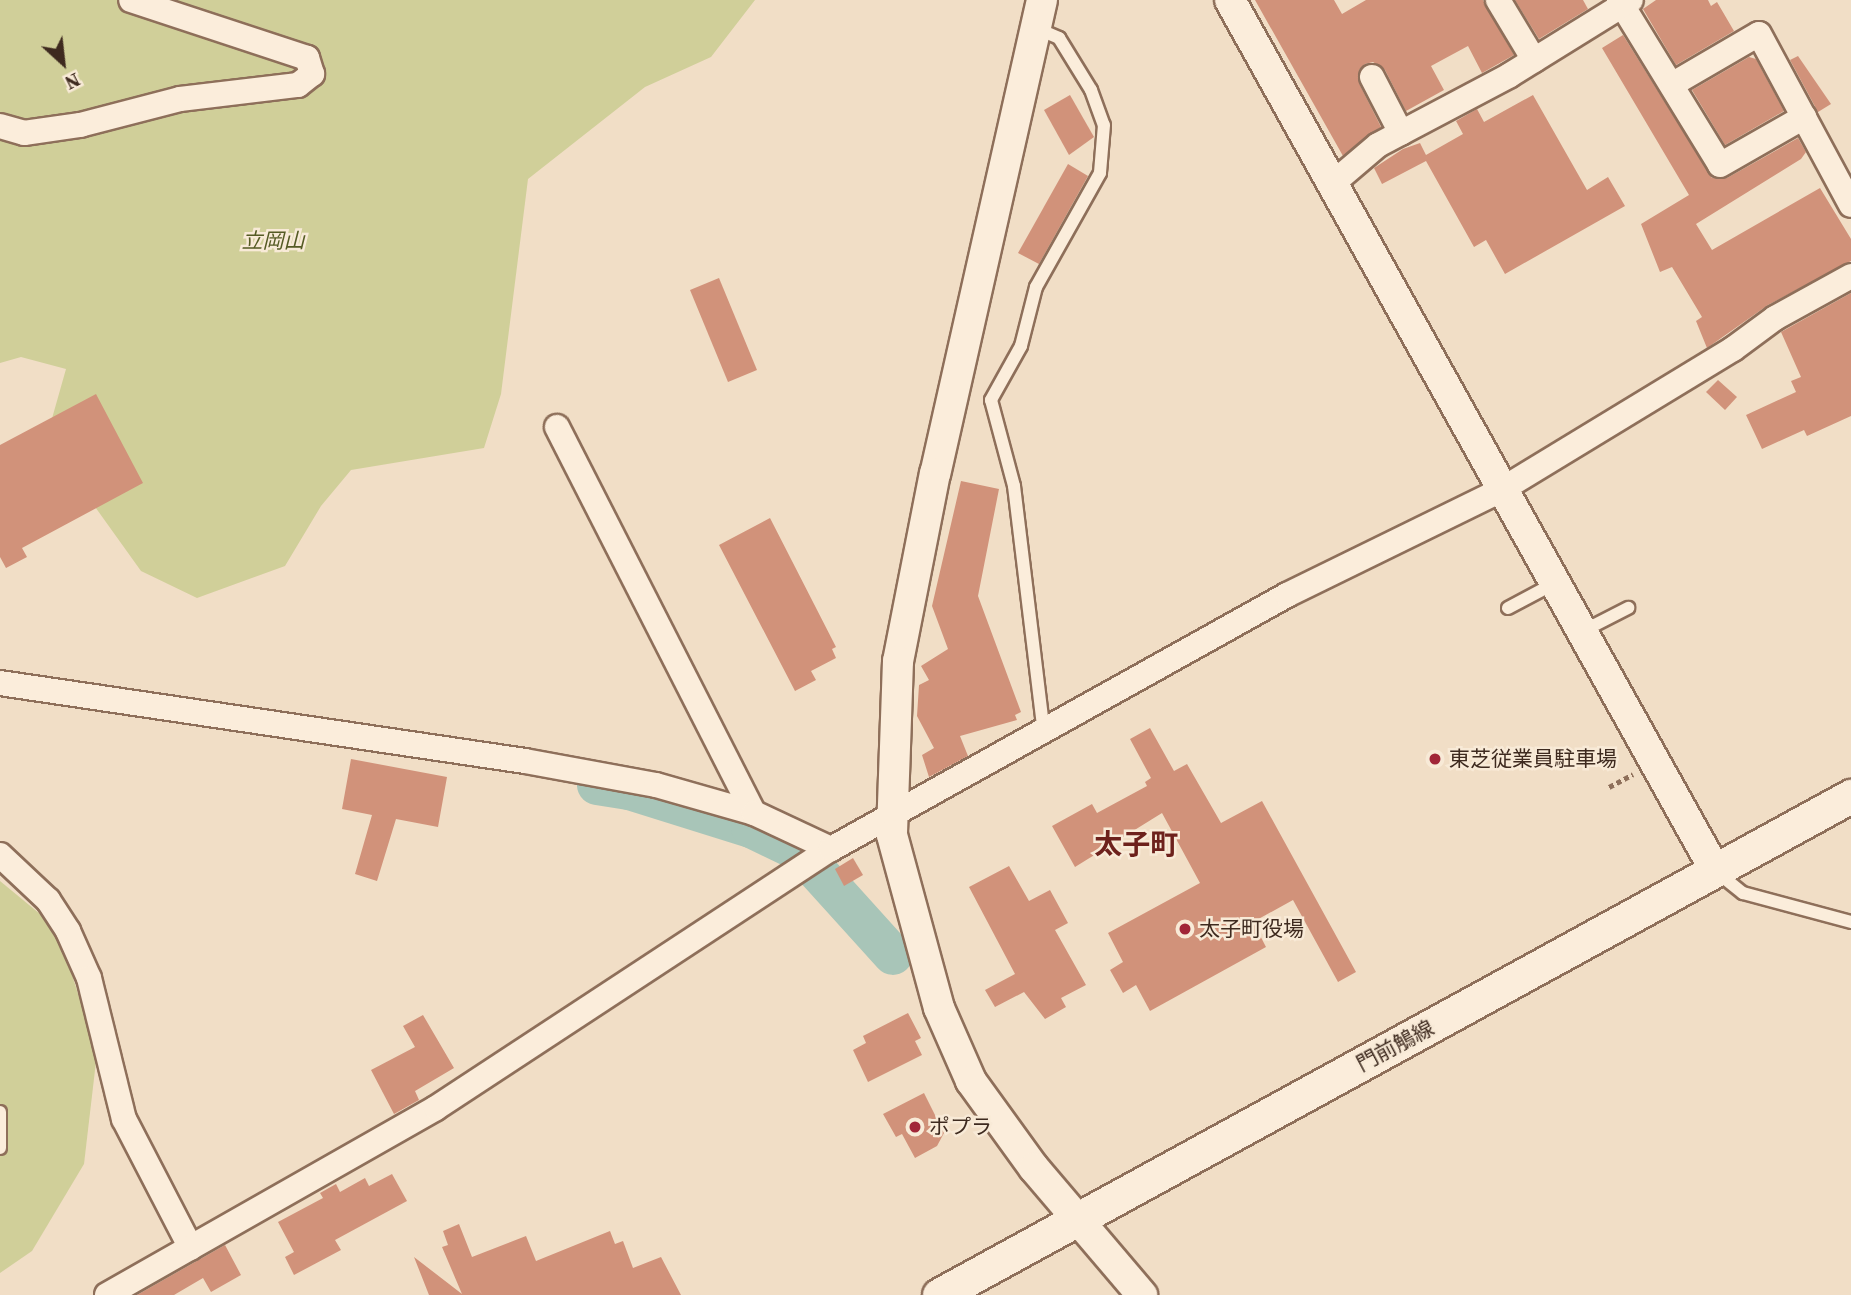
<!DOCTYPE html>
<html>
<head>
<meta charset="utf-8">
<style>
	body { margin:0 }
	#map { position:relative; width:1851px; height:1295px; overflow:hidden; background:#f1dec6; font-family:"Source Serif 4","Noto Sans JP",serif }
	div>[style] { position:absolute }
	.green>* { inset:0; background:#d0cf99 }
	.river>* { height:40px; margin:-20px; padding:0 20px; transform-origin:20px; border-radius:20px; background:#a8c5b8 }
	.building>* { inset:0; background:#d1927a }
	.path>* { height:4.5px; margin-top:-2.25px; transform-origin:0; background:repeating-linear-gradient(90deg,#8e6f5a 0 5px,transparent 0 8.5px) }
	.roads { filter:drop-shadow(2px 0 #8e6f5a) drop-shadow(-2px 0 #8e6f5a) drop-shadow(0 2px #8e6f5a) drop-shadow(0 -2px #8e6f5a) }
	.service>* { height:12px; margin:-6px; padding:0 6px; transform-origin:6px; border-radius:6px; background:#fbeddb }
	.minor>* { height:24px; margin:-12px; padding:0 12px; transform-origin:12px; border-radius:12px; background:#fbeddb }
	.tertiary>* { height:30px; margin:-15px; padding:0 15px; transform-origin:15px; border-radius:15px; background:#fbeddb }
	.secondary>* { height:33px; margin:-16.5px; padding:0 16.5px; transform-origin:16.5px; border-radius:16.5px; background:#fbeddb }
	.dots>* { width:19px; height:19px; translate:-50% -50%; box-sizing:border-box; border:4px solid #f8ead7; border-radius:50% }
	span { translate:-50% -50%; white-space:nowrap; text-align:center; line-height:1.15; -webkit-text-stroke:5px #f8ead7; paint-order:stroke }
	.park-label { font-size:21px; color:#555b24; font-style:italic }
	.poi-label { font-size:21px; color:#3e2a1f }
	.left { translate:0 -50%; text-align:left }
	.street-label { font-size:21px; color:#3e2a1f }
	.district-label { font-size:28px; color:#6d211c; font-weight:700 }
	.north { position:absolute; left:28px; top:28px; width:70px; height:70px; -webkit-text-stroke:5px #f8ead7; paint-order:stroke; rotate:153deg; font-size:19px; font-weight:700; line-height:28px; text-align:center; color:#3e2a1f }
	.north::after { content:''; display:block; margin:auto; width:24px; height:32px; background:#3e2a1f; clip-path:polygon(50% 0,100% 100%,50% 72%,0 100%) }
</style>
</head>
<body>
<div id="map">
	<div class="green">
		<div style="clip-path:polygon(0 0,755px 0,711px 57px,645px 87px,528px 179px,501px 394px,484px 448px,351px 470px,321px 506px,285px 566px,197px 598px,141px 571px,93px 504px,51px 422px,66px 369px,21px 357px,0 363px)"></div>
		<div style="clip-path:polygon(0 881px,57px 928px,97px 1053px,84px 1164px,32px 1251px,0 1273px)"></div>
	</div>
	<div class="river">
		<div style="left:597px;top:785px;width:32px;rotate:9deg"></div>
		<div style="left:629px;top:790px;width:128px;rotate:17.3deg"></div>
		<div style="left:751px;top:828px;width:53px;rotate:25.6deg"></div>
		<div style="left:799px;top:851px;width:140px;rotate:47.9deg"></div>
	</div>
	<div class="building">
		<div style="clip-path:polygon(1255px 0,1334px 0,1342px 14px,1366px 0,1483px 0,1514px 55px,1482px 73px,1468px 46px,1431px 66px,1444px 90px,1406px 111px,1385px 70px,1373px 62px,1365px 64px,1359px 70px,1359px 83px,1381px 127px,1343px 156px)"></div>
		<div style="clip-path:polygon(1515px 0,1583px 0,1588px 9px,1539px 39px)"></div>
		<div style="clip-path:polygon(1656px 0,1708px 0,1711px 6px,1717px 2px,1734px 31px,1676px 65px,1643px 9px)"></div>
		<div style="clip-path:polygon(1623px 35px,1712px 178px,1727px 178px,1798px 138px,1806px 152px,1801px 159px,1696px 224px,1712px 250px,1820px 188px,1851px 239px,1851px 261px,1768px 305px,1707px 348px,1696px 321px,1702px 317px,1672px 267px,1660px 272px,1641px 224px,1689px 195px,1602px 48px)"></div>
		<div style="clip-path:polygon(1798px 56px,1831px 104px,1818px 112px,1790px 60px)"></div>
		<div style="clip-path:polygon(1749px 57px,1756px 59px,1784px 111px,1725px 145px,1692px 90px)"></div>
		<div style="clip-path:polygon(1070px 95px,1094px 137px,1069px 155px,1044px 110px)"></div>
		<div style="clip-path:polygon(1533px 95px,1587px 190px,1608px 177px,1625px 206px,1505px 274px,1486px 240px,1474px 247px,1426px 161px,1382px 184px,1374px 168px,1403px 149px,1420px 143px,1426px 155px,1463px 134px,1456px 121px,1477px 109px,1484px 122px)"></div>
		<div style="clip-path:polygon(1068px 164px,1088px 176px,1039px 264px,1018px 253px)"></div>
		<div style="clip-path:polygon(719px 278px,757px 370px,728px 382px,690px 290px)"></div>
		<div style="clip-path:polygon(1851px 293px,1851px 416px,1807px 436px,1804px 430px,1762px 449px,1746px 415px,1796px 392px,1791px 381px,1801px 377px,1781px 332px)"></div>
		<div style="clip-path:polygon(1718px 380px,1737px 397px,1725px 410px,1706px 392px)"></div>
		<div style="clip-path:polygon(96px 394px,143px 483px,22px 548px,27px 557px,6px 568px,0 557px,0 445px)"></div>
		<div style="clip-path:polygon(961px 481px,999px 489px,978px 596px,1021px 712px,1015px 715px,1017px 720px,960px 736px,968px 756px,929px 777px,922px 755px,934px 748px,917px 716px,919px 685px,929px 680px,921px 666px,948px 649px,932px 606px)"></div>
		<div style="clip-path:polygon(770px 518px,836px 647px,832px 649px,836px 658px,811px 671px,816px 680px,795px 691px,719px 545px)"></div>
		<div style="clip-path:polygon(1150px 728px,1174px 771px,1187px 764px,1221px 823px,1262px 801px,1356px 972px,1338px 982px,1293px 900px,1253px 922px,1266px 947px,1150px 1011px,1136px 985px,1123px 993px,1110px 970px,1123px 962px,1108px 933px,1200px 883px,1162px 813px,1075px 867px,1052px 826px,1092px 804px,1097px 813px,1147px 786px,1145px 782px,1151px 778px,1130px 739px)"></div>
		<div style="clip-path:polygon(351px 759px,447px 777px,438px 827px,396px 819px,377px 881px,355px 874px,372px 815px,342px 809px)"></div>
		<div style="clip-path:polygon(853px 858px,863px 875px,844px 886px,835px 869px)"></div>
		<div style="clip-path:polygon(1009px 866px,1029px 901px,1050px 890px,1068px 923px,1055px 930px,1086px 985px,1061px 998px,1066px 1007px,1045px 1019px,1024px 992px,995px 1007px,985px 990px,1015px 974px,969px 887px)"></div>
		<div style="clip-path:polygon(908px 1013px,921px 1038px,915px 1041px,922px 1055px,868px 1082px,853px 1050px,866px 1043px,863px 1036px)"></div>
		<div style="clip-path:polygon(423px 1015px,454px 1068px,415px 1091px,419px 1100px,394px 1114px,371px 1070px,415px 1047px,403px 1026px)"></div>
		<div style="clip-path:polygon(924px 1093px,944px 1133px,937px 1146px,915px 1158px,902px 1134px,896px 1137px,883px 1114px)"></div>
		<div style="clip-path:polygon(392px 1174px,407px 1201px,335px 1240px,341px 1250px,294px 1275px,285px 1257px,294px 1252px,278px 1222px,323px 1198px,320px 1193px,336px 1184px,340px 1192px,365px 1178px,369px 1186px)"></div>
		<div style="clip-path:polygon(459px 1224px,472px 1257px,526px 1236px,536px 1261px,610px 1231px,615px 1244px,623px 1241px,633px 1268px,661px 1257px,681px 1295px,429px 1295px,414px 1257px,462px 1294px,442px 1247px,448px 1245px,443px 1231px)"></div>
		<div style="clip-path:polygon(225px 1245px,241px 1275px,211px 1292px,203px 1278px,174px 1295px,137px 1295px)"></div>
	</div>
	<div class="path">
		<div style="left:1609px;top:787px;width:27px;rotate:-28deg"></div>
	</div>
	<div class="roads">
		<div class="service">
			<div style="left:1038px;top:29px;width:23px;rotate:23deg"></div>
			<div style="left:1059px;top:38px;width:61px;rotate:58.4deg"></div>
			<div style="left:1091px;top:90px;width:37px;rotate:70deg"></div>
			<div style="left:1104px;top:125px;width:48px;rotate:94.8deg"></div>
			<div style="left:1100px;top:173px;width:131px;rotate:119.3deg"></div>
			<div style="left:1036px;top:287px;width:61px;rotate:104.3deg"></div>
			<div style="left:1021px;top:346px;width:62px;rotate:119.1deg"></div>
			<div style="left:991px;top:400px;width:89px;rotate:75deg"></div>
			<div style="left:1014px;top:486px;width:250px;rotate:83.1deg"></div>
			<div style="left:1508px;top:608px;width:53px;rotate:-28deg"></div>
			<div style="left:1583px;top:631px;width:51px;rotate:-27.1deg"></div>
			<div style="left:1718px;top:873px;width:32px;rotate:39deg"></div>
			<div style="left:1743px;top:893px;width:112px;rotate:15deg"></div>
			<div style="left:0;top:1112px;width:36px;rotate:90deg"></div>
		</div>
		<div class="minor">
			<div style="left:1498px;top:0;width:70px;rotate:59deg"></div>
			<div style="left:1619px;top:0;width:193px;rotate:58.5deg"></div>
			<div style="left:1720px;top:165px;width:97px;rotate:-29.7deg"></div>
			<div style="left:1372px;top:77px;width:63px;rotate:62.6deg"></div>
			<div style="left:1673px;top:84px;width:99px;rotate:-30.2deg"></div>
			<div style="left:1759px;top:34px;width:194px;rotate:61.7deg"></div>
			<div style="left:0;top:126px;width:25px;rotate:16deg"></div>
			<div style="left:24px;top:133px;width:57px;rotate:-8.1deg"></div>
			<div style="left:80px;top:125px;width:103px;rotate:-14.6deg"></div>
			<div style="left:180px;top:99px;width:119px;rotate:-6.8deg"></div>
			<div style="left:298px;top:85px;width:18px;rotate:-38deg"></div>
			<div style="left:312px;top:74px;width:17px;rotate:-107deg"></div>
			<div style="left:307px;top:58px;width:185px;rotate:-161.8deg"></div>
			<div style="left:1332px;top:184px;width:60px;rotate:-40.3deg"></div>
			<div style="left:1378px;top:145px;width:149px;rotate:-27.9deg"></div>
			<div style="left:1510px;top:75px;width:142px;rotate:-31.8deg"></div>
			<div style="left:557px;top:427px;width:433px;rotate:63deg"></div>
			<div style="left:0;top:683px;width:531px;rotate:8.45deg"></div>
			<div style="left:525px;top:761px;width:133px;rotate:10.4deg"></div>
			<div style="left:656px;top:785px;width:102px;rotate:15.9deg"></div>
			<div style="left:754px;top:813px;width:85px;rotate:25.1deg"></div>
			<div style="left:0;top:855px;width:66px;rotate:43.2deg"></div>
			<div style="left:48px;top:900px;width:37px;rotate:57deg"></div>
			<div style="left:68px;top:931px;width:51px;rotate:65.9deg"></div>
			<div style="left:89px;top:978px;width:145px;rotate:76.1deg"></div>
			<div style="left:124px;top:1119px;width:145px;rotate:62.6deg"></div>
			<div style="left:107px;top:1295px;width:378px;rotate:-29.6deg"></div>
			<div style="left:436px;top:1108px;width:472px;rotate:-33.3deg"></div>
			<div style="left:831px;top:849px;width:522px;rotate:-29.12deg"></div>
			<div style="left:1287px;top:595px;width:238px;rotate:-26.1deg"></div>
			<div style="left:1501px;top:490px;width:271px;rotate:-31.3deg"></div>
			<div style="left:1733px;top:349px;width:52px;rotate:-36.4deg"></div>
			<div style="left:1775px;top:318px;width:87px;rotate:-28.9deg"></div>
		</div>
		<div class="tertiary">
			<div style="left:1042px;top:0;width:485px;rotate:102.7deg"></div>
			<div style="left:935px;top:473px;width:192px;rotate:101.1deg"></div>
			<div style="left:898px;top:661px;width:174px;rotate:92deg"></div>
			<div style="left:892px;top:835px;width:179px;rotate:74.8deg"></div>
			<div style="left:939px;top:1008px;width:80px;rotate:66.3deg"></div>
			<div style="left:971px;top:1081px;width:107px;rotate:54.1deg"></div>
			<div style="left:1034px;top:1168px;width:167px;rotate:49.6deg"></div>
			<div style="left:1230px;top:0;width:996px;rotate:60.86deg"></div>
		</div>
		<div class="secondary">
			<div style="left:939px;top:1295px;width:1040px;rotate:-28.69deg"></div>
		</div>
	</div>
	<div class="dots">
		<div style="left:1435px;top:759px;background:#a12638"></div>
		<div style="left:1185px;top:929px;background:#a12638"></div>
		<div style="left:915px;top:1127px;background:#a12638"></div>
	</div>
	<div class="park-label">
		<span style="left:273px;top:241px">立岡山</span>
	</div>
	<div class="poi-label">
		<span class="left" style="left:1449px;top:759px">東芝従業員駐車場</span>
		<span class="left" style="left:1199px;top:929px">太子町役場</span>
		<span class="left" style="left:929px;top:1127px">ポプラ</span>
	</div>
	<div class="street-label">
		<span style="left:1395px;top:1046px;rotate:-28deg">門前鵤線</span>
	</div>
	<div class="district-label">
		<span style="left:1136px;top:844px">太子町</span>
	</div>
	<div class="north">N</div>
</div>
</body>
</html>
